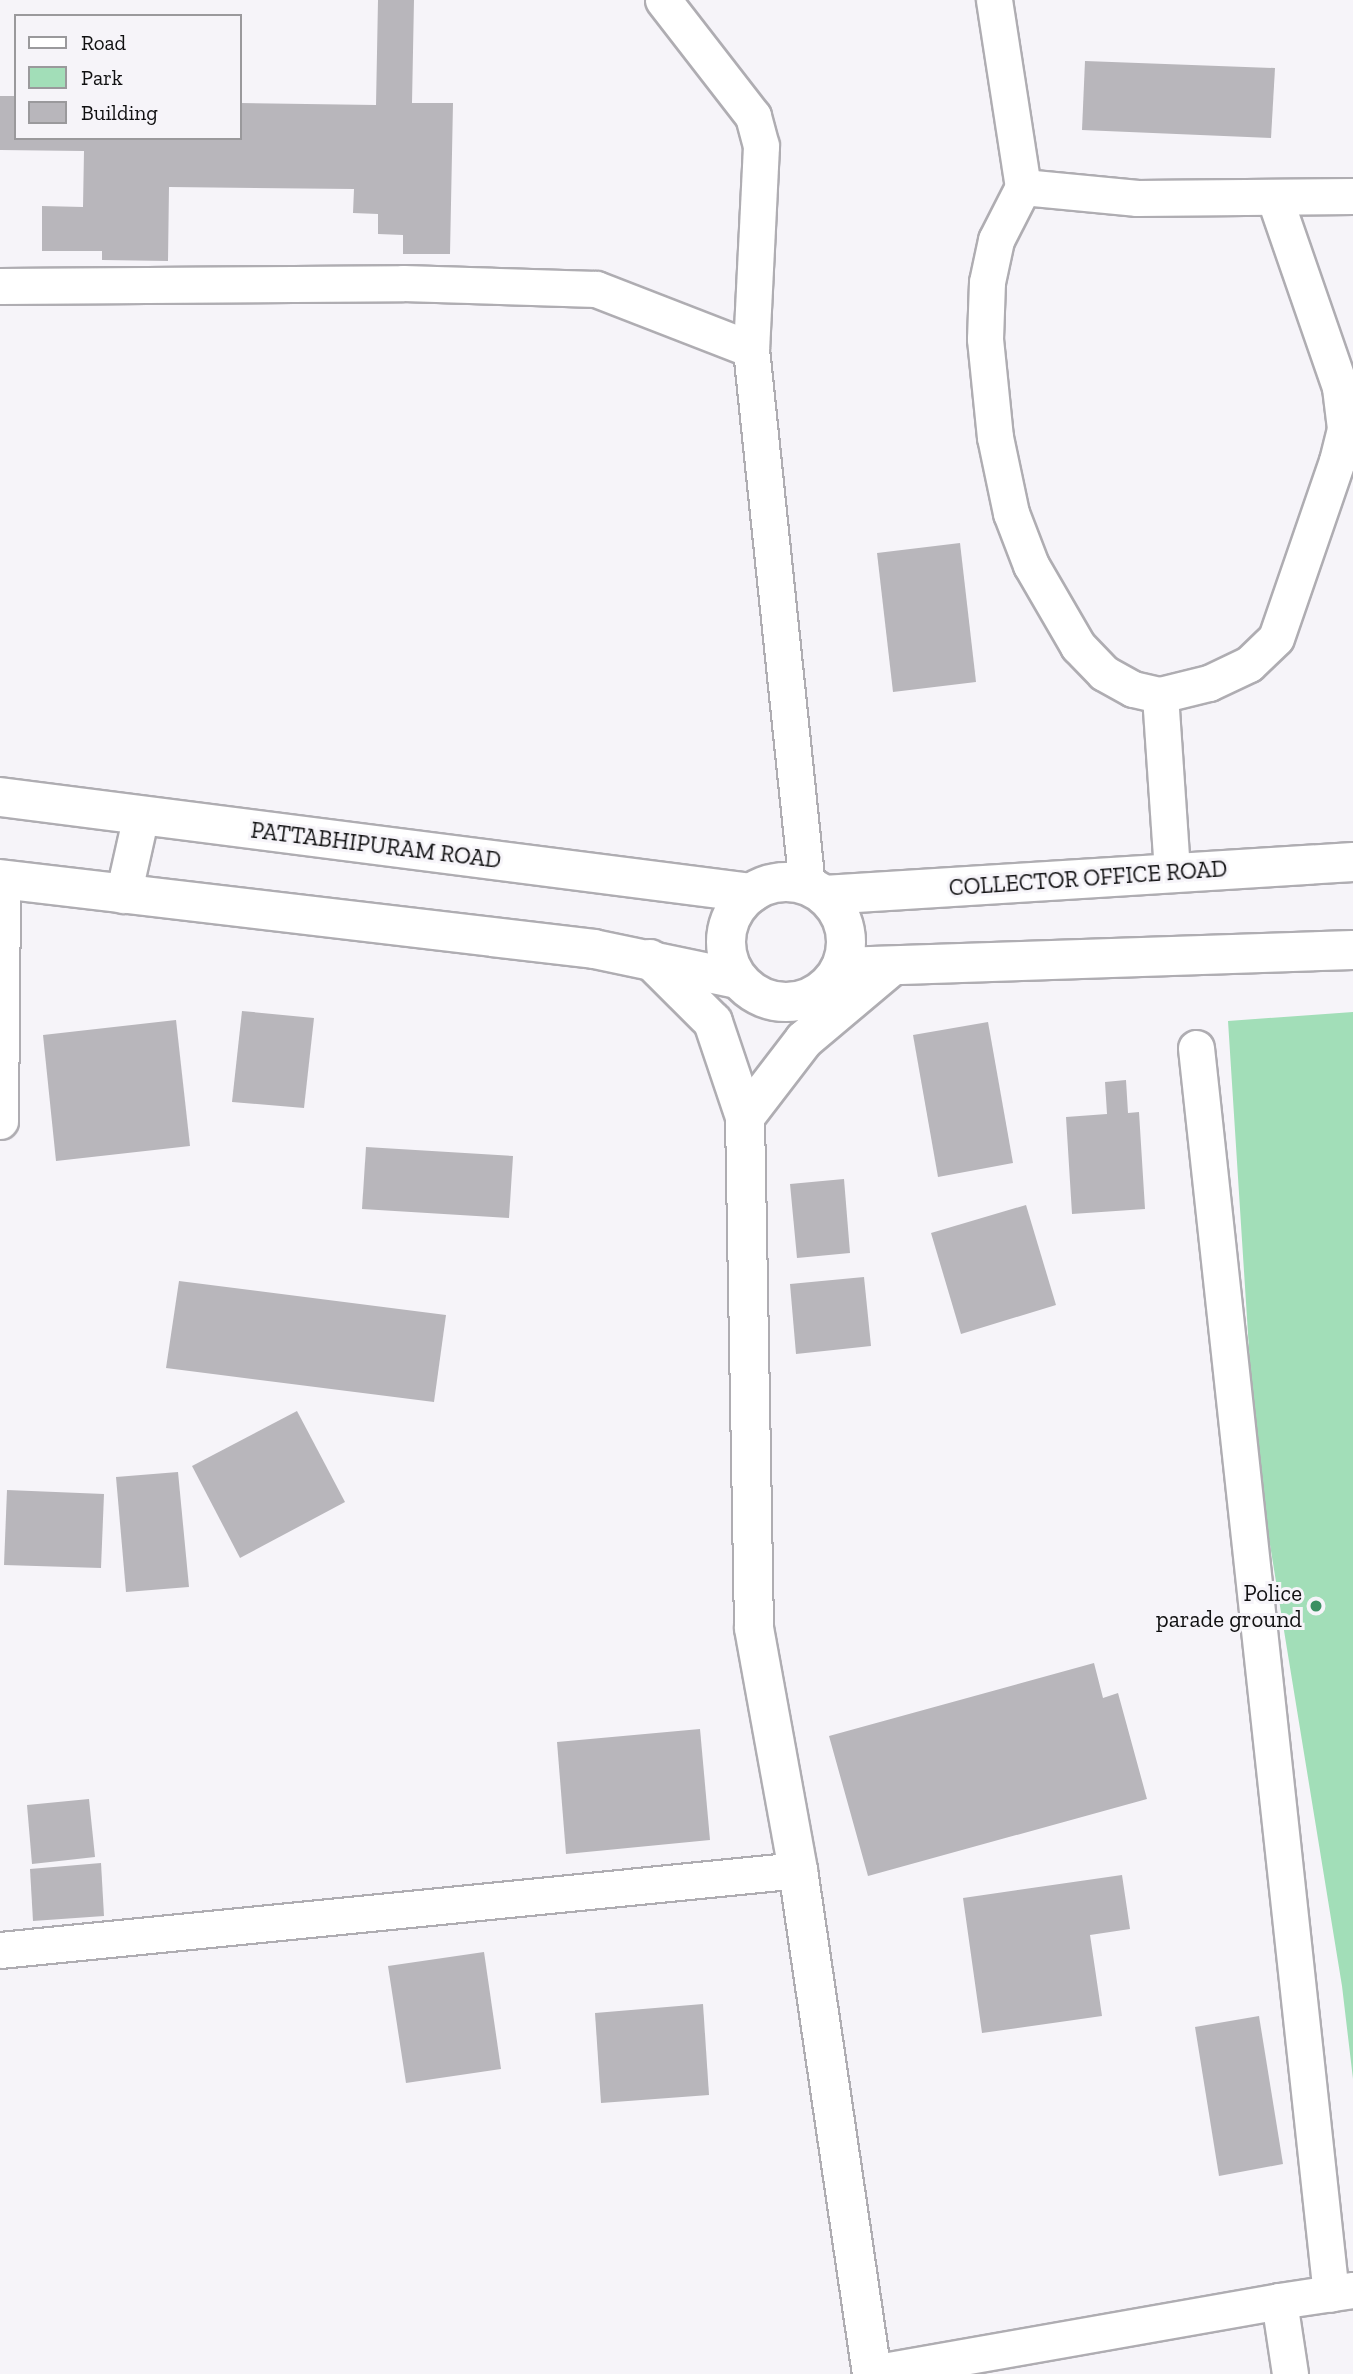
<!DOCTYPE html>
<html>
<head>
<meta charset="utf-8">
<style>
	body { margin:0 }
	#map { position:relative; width:1353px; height:2374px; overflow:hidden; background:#f6f4f9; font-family:"Zilla Slab",serif }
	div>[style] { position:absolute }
	.green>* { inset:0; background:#a2deb8 }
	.building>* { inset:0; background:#b8b6bb }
	.roads { filter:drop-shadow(2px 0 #afadb2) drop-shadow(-2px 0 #afadb2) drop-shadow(0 2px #afadb2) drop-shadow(0 -2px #afadb2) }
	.minor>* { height:35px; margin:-17.5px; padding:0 17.5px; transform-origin:17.5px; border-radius:17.5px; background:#fff }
	.tertiary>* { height:38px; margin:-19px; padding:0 19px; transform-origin:19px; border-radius:19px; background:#fff }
	.tertiary>.ring { margin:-19px; padding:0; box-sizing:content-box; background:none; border:38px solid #fff; border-radius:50% }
	.dots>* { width:19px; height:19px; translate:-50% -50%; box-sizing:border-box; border:4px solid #f6f4f9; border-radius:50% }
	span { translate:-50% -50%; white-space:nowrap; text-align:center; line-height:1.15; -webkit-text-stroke:6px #f6f4f9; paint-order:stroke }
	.street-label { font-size:23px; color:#101011 }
	.poi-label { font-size:23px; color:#101011 }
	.right { translate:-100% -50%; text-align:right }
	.legend { position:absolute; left:14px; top:14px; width:228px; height:126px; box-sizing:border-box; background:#f6f4f9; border:2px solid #9a999c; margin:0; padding:9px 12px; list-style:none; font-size:21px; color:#101011 }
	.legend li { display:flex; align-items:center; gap:14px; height:35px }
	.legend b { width:35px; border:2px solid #9a999c }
</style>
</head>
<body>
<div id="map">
	<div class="green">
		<div style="clip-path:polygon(1353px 1012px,1353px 2079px,1342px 1986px,1256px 1459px,1228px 1021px)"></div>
	</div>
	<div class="building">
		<div style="clip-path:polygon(378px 0,414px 0,412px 103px,453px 103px,450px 254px,403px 254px,403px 235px,378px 234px,378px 214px,353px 213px,354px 189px,169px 187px,168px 261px,102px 260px,102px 251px,42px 251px,42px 206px,83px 207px,84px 151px,0 150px,0 96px,16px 96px,16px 138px,240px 138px,240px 103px,376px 105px)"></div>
		<div style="clip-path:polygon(1085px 61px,1275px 68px,1271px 138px,1082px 130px)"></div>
		<div style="clip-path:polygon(960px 543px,976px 682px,893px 692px,877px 553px)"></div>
		<div style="clip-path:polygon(242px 1011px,314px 1018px,304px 1108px,232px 1102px)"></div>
		<div style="clip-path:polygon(176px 1020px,190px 1146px,56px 1161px,43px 1035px)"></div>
		<div style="clip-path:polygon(988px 1022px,1013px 1163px,938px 1177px,913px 1035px)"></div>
		<div style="clip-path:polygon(1126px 1080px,1128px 1113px,1139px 1112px,1145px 1209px,1072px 1214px,1066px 1117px,1107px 1114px,1105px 1082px)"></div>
		<div style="clip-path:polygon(366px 1147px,513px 1156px,509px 1218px,362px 1209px)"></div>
		<div style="clip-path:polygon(844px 1179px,850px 1253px,797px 1258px,790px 1184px)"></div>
		<div style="clip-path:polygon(1026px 1205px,1056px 1305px,961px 1334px,931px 1233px)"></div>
		<div style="clip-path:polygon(864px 1277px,871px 1346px,796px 1354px,790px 1284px)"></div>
		<div style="clip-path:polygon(179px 1281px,446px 1315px,434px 1402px,166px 1368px)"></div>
		<div style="clip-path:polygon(297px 1411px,345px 1502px,240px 1558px,192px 1466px)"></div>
		<div style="clip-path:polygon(178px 1472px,189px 1587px,126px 1592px,116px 1477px)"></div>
		<div style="clip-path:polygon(7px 1490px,104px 1494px,101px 1568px,4px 1565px)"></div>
		<div style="clip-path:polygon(1094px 1663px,1103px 1698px,1118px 1693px,1147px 1799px,868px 1876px,829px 1736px)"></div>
		<div style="clip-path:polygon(700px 1729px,710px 1840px,566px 1854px,557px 1742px)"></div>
		<div style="clip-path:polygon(89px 1799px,95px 1857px,32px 1864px,27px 1805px)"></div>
		<div style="clip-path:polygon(101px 1863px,104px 1916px,33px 1921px,30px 1869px)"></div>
		<div style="clip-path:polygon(1122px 1875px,1130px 1929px,1090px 1935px,1102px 2016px,982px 2033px,963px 1898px)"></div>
		<div style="clip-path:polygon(484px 1952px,501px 2069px,406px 2083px,388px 1966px)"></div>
		<div style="clip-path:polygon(703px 2004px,709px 2095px,601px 2103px,595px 2013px)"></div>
		<div style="clip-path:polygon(1259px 2016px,1283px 2164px,1219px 2176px,1195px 2027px)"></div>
	</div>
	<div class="roads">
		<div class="minor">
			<div style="left:663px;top:0;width:147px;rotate:52.2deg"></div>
			<div style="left:753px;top:116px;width:31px;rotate:75deg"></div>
			<div style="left:761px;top:146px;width:203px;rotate:92.8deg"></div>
			<div style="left:994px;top:0;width:189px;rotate:81.2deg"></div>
			<div style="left:1023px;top:187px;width:115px;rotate:5.5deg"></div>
			<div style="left:1137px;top:198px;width:216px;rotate:-0.5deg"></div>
			<div style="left:1023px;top:187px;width:59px;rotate:117deg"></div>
			<div style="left:996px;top:240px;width:43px;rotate:102.1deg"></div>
			<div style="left:987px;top:282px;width:57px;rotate:92deg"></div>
			<div style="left:985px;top:339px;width:99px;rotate:84.2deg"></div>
			<div style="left:995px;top:437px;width:78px;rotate:78.1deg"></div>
			<div style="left:1011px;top:513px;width:56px;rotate:69deg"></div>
			<div style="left:1031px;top:565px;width:94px;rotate:59.9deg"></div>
			<div style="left:1078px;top:646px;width:37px;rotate:46deg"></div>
			<div style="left:1104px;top:673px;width:33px;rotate:29deg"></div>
			<div style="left:1133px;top:689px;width:28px;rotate:13deg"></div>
			<div style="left:1160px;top:695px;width:50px;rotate:-13.8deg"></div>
			<div style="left:1209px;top:683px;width:44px;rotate:-25.4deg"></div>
			<div style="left:1249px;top:664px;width:37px;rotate:-44deg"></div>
			<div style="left:1276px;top:638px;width:187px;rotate:-71deg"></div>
			<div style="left:1337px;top:461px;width:34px;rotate:-76deg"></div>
			<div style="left:1345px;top:428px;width:41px;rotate:-97deg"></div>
			<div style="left:1340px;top:387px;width:199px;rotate:-109.1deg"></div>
			<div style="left:0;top:286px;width:403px;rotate:-0.4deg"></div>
			<div style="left:403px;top:283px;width:193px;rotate:1.8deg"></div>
			<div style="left:596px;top:289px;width:166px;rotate:21.2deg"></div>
			<div style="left:751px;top:349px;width:540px;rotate:84.05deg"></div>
			<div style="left:1160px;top:695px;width:177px;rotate:86.1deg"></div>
			<div style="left:123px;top:895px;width:82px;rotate:-77.3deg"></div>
			<div style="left:1196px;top:1048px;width:1253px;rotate:83.82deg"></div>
			<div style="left:0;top:1121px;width:242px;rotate:-89.5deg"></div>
			<div style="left:0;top:1950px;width:802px;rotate:-5.72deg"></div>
			<div style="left:1279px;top:2301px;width:74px;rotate:81.4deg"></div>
			<div style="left:872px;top:2373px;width:413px;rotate:-10deg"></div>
			<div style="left:1279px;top:2301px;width:75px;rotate:-8.5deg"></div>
		</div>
		<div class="tertiary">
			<div style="left:0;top:797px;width:758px;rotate:7.28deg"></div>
			<div style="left:0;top:879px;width:598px;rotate:6.72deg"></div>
			<div style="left:594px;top:949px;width:147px;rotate:11.8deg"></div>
			<div class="ring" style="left:726px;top:882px;width:82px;height:82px"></div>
			<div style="left:824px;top:895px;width:530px;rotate:-3.57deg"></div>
			<div style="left:650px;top:959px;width:89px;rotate:45deg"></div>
			<div style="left:713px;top:1022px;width:100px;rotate:71.4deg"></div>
			<div style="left:745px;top:1117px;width:511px;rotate:88.99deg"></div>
			<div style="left:754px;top:1628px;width:246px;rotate:79.7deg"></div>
			<div style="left:798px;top:1870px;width:509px;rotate:81.65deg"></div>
			<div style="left:841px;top:967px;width:512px;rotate:-1.9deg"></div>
			<div style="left:745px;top:1117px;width:97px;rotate:-52.5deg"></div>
			<div style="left:804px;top:1040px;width:115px;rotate:-40.1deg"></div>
		</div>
	</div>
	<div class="dots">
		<div style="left:1316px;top:1606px;background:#3b8f62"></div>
	</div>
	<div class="street-label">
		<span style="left:376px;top:845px;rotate:7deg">PATTABHIPURAM ROAD</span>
		<span style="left:1088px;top:878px;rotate:-4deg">COLLECTOR OFFICE ROAD</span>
	</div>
	<div class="poi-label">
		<span class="right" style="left:1302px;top:1606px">Police<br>parade ground</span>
	</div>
	<ul class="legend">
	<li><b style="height:9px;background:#fff"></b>Road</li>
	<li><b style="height:19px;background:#a2deb8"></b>Park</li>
	<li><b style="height:19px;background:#b8b6bb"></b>Building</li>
	</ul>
</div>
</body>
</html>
